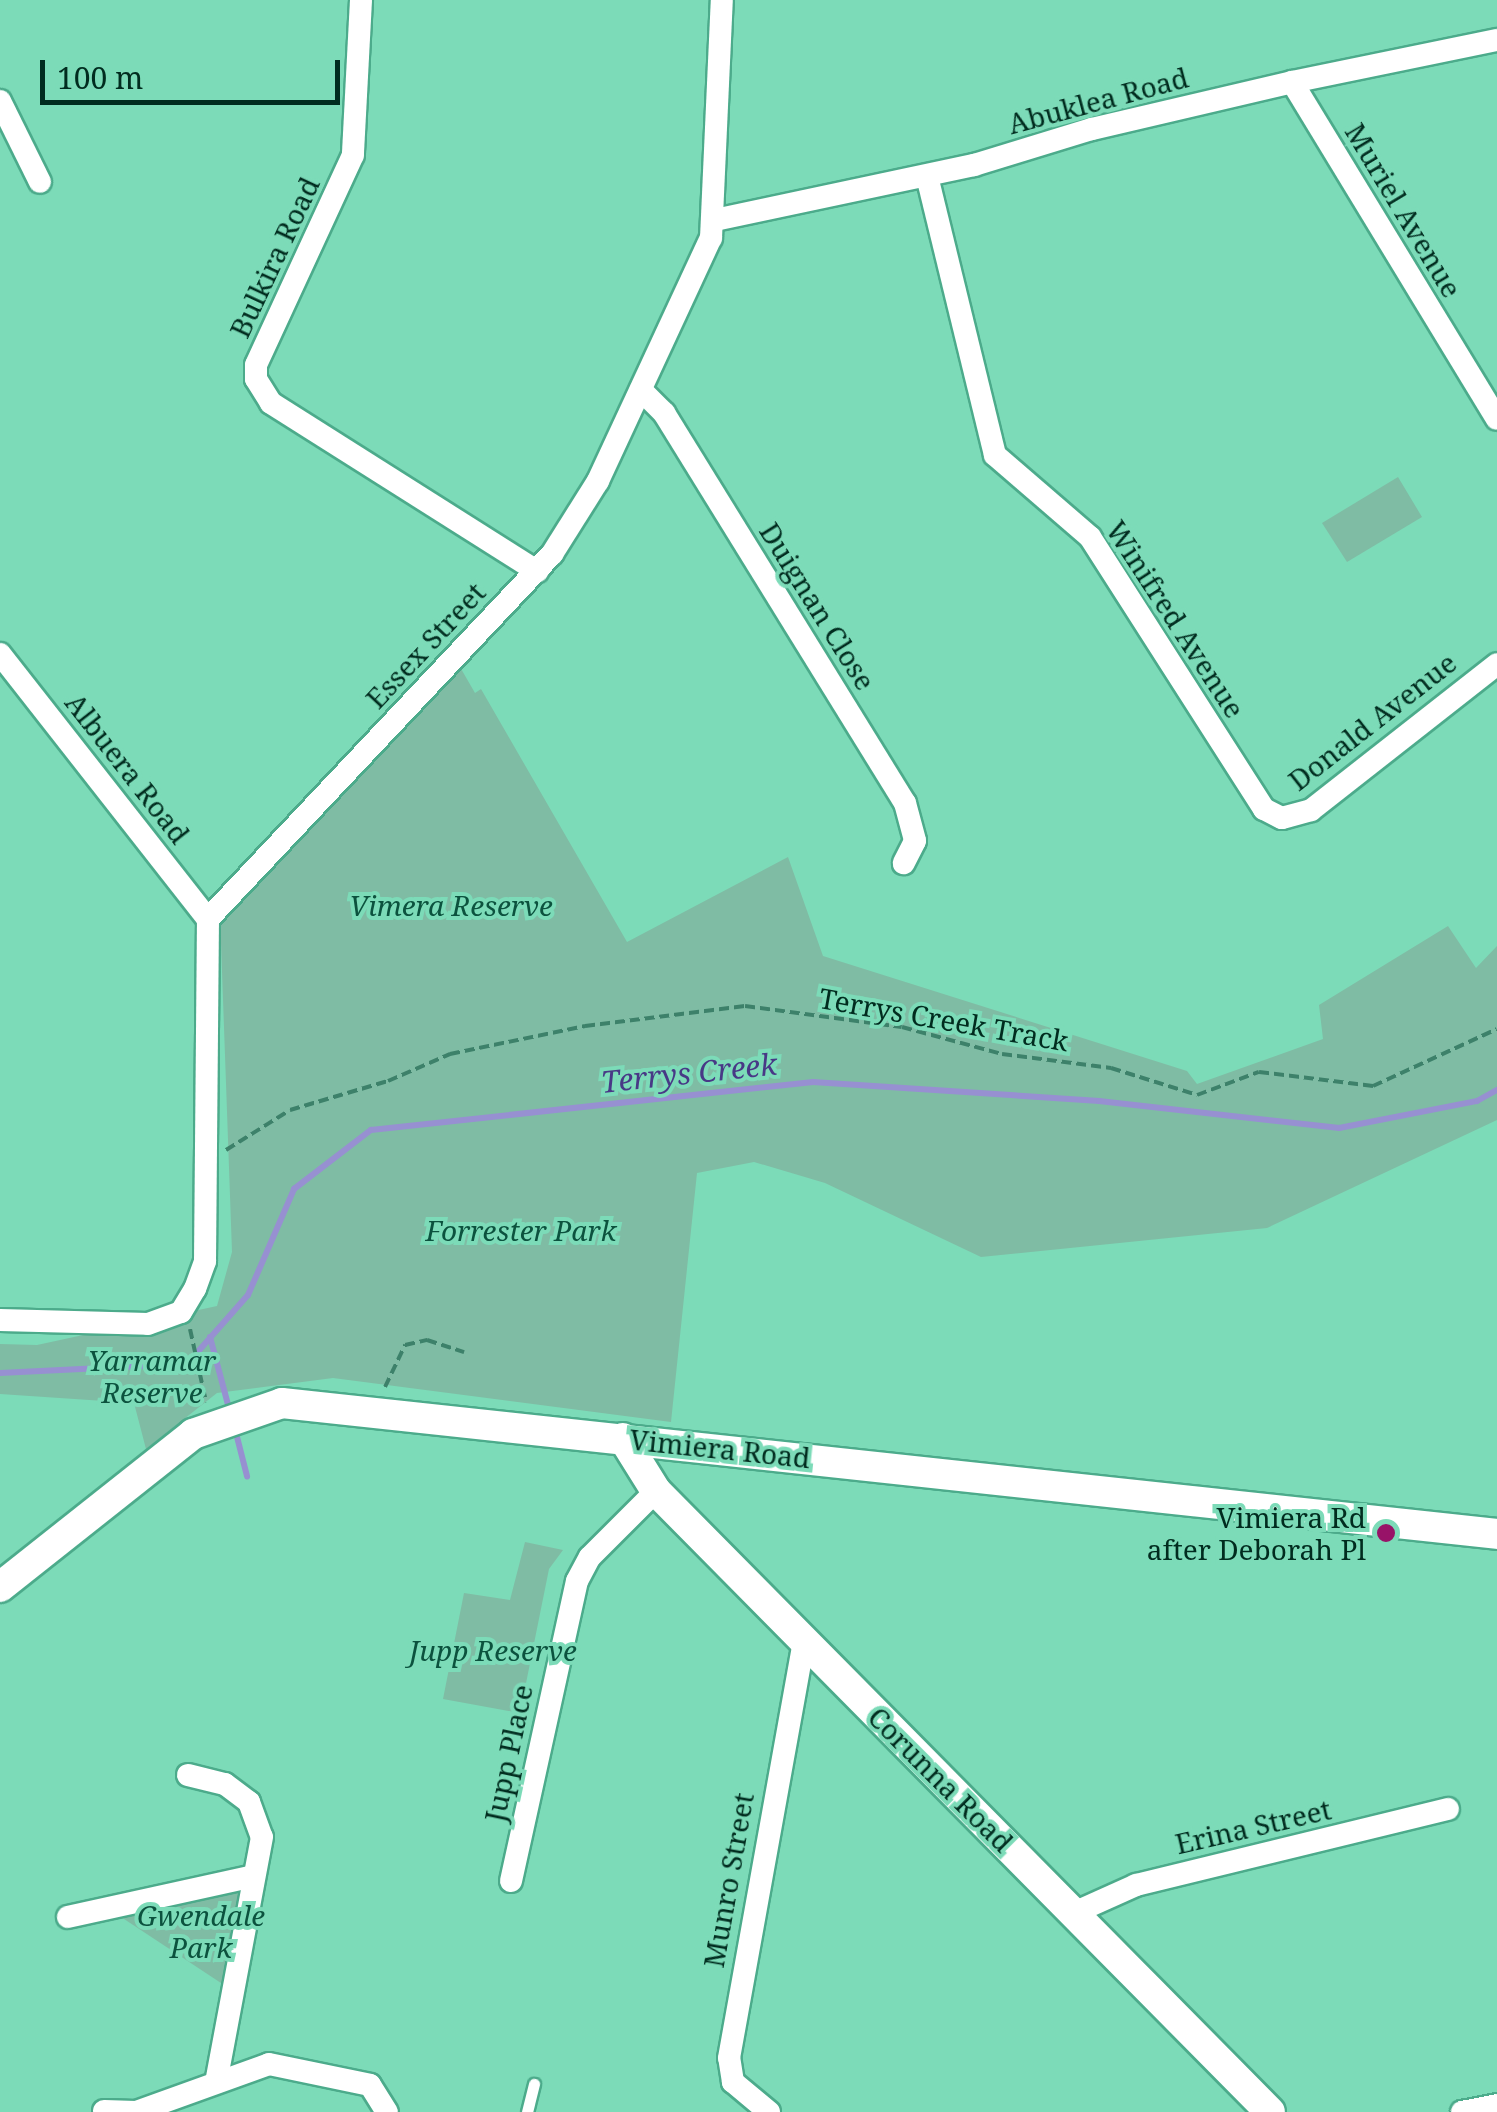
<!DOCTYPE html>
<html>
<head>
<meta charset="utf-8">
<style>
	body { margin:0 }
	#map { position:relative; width:1497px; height:2112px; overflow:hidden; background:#7cdbb8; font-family:"Noto Serif",serif }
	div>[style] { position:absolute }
	.green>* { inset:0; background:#7fbca4 }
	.stream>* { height:6px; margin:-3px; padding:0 3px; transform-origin:3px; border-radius:3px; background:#9790d1 }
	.path>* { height:4px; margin-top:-2px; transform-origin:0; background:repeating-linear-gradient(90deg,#3d816a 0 10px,transparent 0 15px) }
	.roads { filter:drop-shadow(2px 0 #4cab8b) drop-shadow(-2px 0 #4cab8b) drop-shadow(0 2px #4cab8b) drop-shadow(0 -2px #4cab8b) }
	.lane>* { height:11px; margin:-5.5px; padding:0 5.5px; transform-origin:5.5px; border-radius:5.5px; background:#fff }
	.street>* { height:22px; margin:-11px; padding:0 11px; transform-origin:11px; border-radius:11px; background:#fff }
	.secondary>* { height:30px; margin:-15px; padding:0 15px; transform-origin:15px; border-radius:15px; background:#fff }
	.dots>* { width:28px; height:28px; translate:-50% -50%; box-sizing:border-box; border:5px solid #7cdbb8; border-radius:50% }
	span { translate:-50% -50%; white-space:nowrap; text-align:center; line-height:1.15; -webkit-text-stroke:8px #7cdbb8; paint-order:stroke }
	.street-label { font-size:28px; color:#012c1f }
	.park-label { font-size:28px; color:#0c523e; font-style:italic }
	.poi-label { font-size:28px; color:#012c1f }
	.right { translate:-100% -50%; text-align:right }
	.water-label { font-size:30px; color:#483986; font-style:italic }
	.scale { position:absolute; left:40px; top:60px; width:300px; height:45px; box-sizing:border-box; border:5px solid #012c1f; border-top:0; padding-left:12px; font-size:30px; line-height:35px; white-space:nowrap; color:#012c1f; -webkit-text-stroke:8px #7cdbb8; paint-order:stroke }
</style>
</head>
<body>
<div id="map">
	<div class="green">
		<div style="clip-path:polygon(1398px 477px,1422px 517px,1347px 562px,1322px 523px)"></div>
		<div style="clip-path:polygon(460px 667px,475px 693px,481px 689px,627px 942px,788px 857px,823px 956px,1187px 1071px,1197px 1084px,1323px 1039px,1319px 1005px,1448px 926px,1476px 968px,1497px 946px,1497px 1120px,1267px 1228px,981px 1257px,825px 1183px,754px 1162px,697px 1173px,671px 1422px,333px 1378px,217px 1393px,146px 1449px,134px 1403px,0 1394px,0 1344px,37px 1345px,217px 1306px,232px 1252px,220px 915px)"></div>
		<div style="clip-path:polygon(525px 1542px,563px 1550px,549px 1569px,520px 1713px,443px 1699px,464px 1593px,510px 1600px)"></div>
		<div style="clip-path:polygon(240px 1890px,224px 1985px,118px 1915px)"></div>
	</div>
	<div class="stream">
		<div style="left:210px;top:1337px;width:78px;rotate:75.1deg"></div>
		<div style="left:0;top:1373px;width:187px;rotate:-2.8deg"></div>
		<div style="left:187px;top:1364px;width:92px;rotate:-48.5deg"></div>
		<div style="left:248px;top:1295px;width:116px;rotate:-66.5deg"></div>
		<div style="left:294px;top:1189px;width:97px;rotate:-37.5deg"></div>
		<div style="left:371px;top:1130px;width:445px;rotate:-6.2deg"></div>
		<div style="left:813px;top:1082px;width:287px;rotate:3.8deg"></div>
		<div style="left:1099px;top:1101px;width:242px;rotate:6.4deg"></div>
		<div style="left:1339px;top:1128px;width:141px;rotate:-11.1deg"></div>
		<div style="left:1477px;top:1101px;width:23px;rotate:-29deg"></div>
		<div style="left:235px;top:1429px;width:49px;rotate:75.7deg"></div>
	</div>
	<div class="path">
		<div style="left:226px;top:1150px;width:75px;rotate:-32deg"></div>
		<div style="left:290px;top:1110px;width:102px;rotate:-16.5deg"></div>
		<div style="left:388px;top:1081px;width:68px;rotate:-23.5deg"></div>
		<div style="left:450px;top:1054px;width:138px;rotate:-11.7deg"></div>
		<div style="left:585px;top:1026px;width:161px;rotate:-7.1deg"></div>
		<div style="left:745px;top:1006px;width:158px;rotate:7.6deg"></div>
		<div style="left:902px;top:1027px;width:104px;rotate:15.1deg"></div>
		<div style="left:1002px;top:1054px;width:110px;rotate:7.3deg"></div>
		<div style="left:1111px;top:1068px;width:90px;rotate:17.4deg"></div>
		<div style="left:1197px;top:1095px;width:66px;rotate:-20.4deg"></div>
		<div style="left:1259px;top:1072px;width:115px;rotate:7deg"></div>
		<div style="left:1373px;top:1086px;width:136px;rotate:-24.7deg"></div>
		<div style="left:190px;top:1329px;width:75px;rotate:77.6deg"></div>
		<div style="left:385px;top:1387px;width:47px;rotate:-64.5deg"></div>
		<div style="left:405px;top:1345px;width:23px;rotate:-13deg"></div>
		<div style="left:427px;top:1340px;width:39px;rotate:18deg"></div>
	</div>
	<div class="roads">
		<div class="lane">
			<div style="left:527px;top:2112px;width:29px;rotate:-76deg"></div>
		</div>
		<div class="street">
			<div style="left:361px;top:0;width:155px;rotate:93deg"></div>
			<div style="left:353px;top:155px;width:231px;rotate:114.8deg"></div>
			<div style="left:256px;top:365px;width:14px;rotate:90deg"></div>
			<div style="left:256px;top:379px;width:28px;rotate:58deg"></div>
			<div style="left:271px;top:403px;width:315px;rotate:32.3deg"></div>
			<div style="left:1292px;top:82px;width:394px;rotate:58.7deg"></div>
			<div style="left:0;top:101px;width:90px;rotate:63.7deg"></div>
			<div style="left:927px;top:176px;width:287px;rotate:76.3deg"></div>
			<div style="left:995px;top:455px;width:125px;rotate:40.8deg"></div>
			<div style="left:1090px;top:537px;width:323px;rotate:57.4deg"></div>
			<div style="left:1264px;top:809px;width:20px;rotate:27deg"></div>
			<div style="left:1282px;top:818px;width:30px;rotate:-15deg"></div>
			<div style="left:1311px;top:810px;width:236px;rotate:-38.1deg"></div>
			<div style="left:715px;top:220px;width:265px;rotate:-12deg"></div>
			<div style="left:974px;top:165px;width:123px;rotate:-17deg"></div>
			<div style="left:1092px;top:129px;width:205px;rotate:-13.2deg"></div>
			<div style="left:1292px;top:82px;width:209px;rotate:-11.6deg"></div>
			<div style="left:641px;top:390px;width:33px;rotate:45deg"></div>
			<div style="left:664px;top:413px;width:458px;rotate:58.3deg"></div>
			<div style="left:905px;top:803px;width:39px;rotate:75deg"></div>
			<div style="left:915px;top:841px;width:25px;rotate:117deg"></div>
			<div style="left:0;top:654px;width:337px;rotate:51.9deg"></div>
			<div style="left:0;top:1320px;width:148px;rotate:1.5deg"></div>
			<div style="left:148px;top:1324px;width:35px;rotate:-20deg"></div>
			<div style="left:181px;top:1312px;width:27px;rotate:-59deg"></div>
			<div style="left:195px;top:1289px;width:30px;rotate:-70deg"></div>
			<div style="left:205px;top:1261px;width:342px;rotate:-89.5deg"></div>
			<div style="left:208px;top:919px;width:502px;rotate:-46.7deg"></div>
			<div style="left:552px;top:554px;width:86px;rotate:-57.8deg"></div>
			<div style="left:598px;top:481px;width:268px;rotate:-65.1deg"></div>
			<div style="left:711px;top:238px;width:238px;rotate:-87.4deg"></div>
			<div style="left:188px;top:1775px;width:38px;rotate:14deg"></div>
			<div style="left:225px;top:1784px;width:30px;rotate:37deg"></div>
			<div style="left:249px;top:1802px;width:37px;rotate:70deg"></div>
			<div style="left:262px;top:1837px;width:245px;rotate:100.6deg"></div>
			<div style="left:511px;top:1881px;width:307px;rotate:-77.6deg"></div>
			<div style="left:577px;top:1581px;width:27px;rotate:-62deg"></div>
			<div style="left:590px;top:1557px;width:93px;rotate:-45deg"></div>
			<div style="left:1076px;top:1912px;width:66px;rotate:-24.2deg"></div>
			<div style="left:1136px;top:1885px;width:321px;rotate:-13.7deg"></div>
			<div style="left:68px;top:1917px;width:190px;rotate:-12.4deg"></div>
			<div style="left:104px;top:2111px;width:32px;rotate:2deg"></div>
			<div style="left:136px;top:2112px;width:141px;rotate:-19.8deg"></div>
			<div style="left:269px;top:2064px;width:103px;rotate:11.7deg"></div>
			<div style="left:370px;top:2085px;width:32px;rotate:58deg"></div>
			<div style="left:769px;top:2112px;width:47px;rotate:-140.2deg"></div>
			<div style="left:733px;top:2082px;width:24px;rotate:-99deg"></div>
			<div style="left:729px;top:2058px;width:422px;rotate:-79.8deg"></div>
			<div style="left:1462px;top:2112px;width:36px;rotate:-11deg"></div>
		</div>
		<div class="secondary">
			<div style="left:623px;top:1438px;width:62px;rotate:58.1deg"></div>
			<div style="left:656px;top:1491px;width:873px;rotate:45.32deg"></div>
			<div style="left:0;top:1587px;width:246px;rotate:-38.4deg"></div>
			<div style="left:193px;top:1434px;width:94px;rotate:-19.2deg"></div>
			<div style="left:282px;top:1403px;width:1222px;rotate:6.15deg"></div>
		</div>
	</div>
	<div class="dots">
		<div style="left:1386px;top:1533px;background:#981368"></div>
	</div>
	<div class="street-label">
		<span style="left:1098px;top:100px;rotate:-15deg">Abuklea Road</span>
		<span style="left:1404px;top:210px;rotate:59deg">Muriel Avenue</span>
		<span style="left:274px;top:257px;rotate:-65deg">Bulkira Road</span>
		<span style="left:818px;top:606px;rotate:58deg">Duignan Close</span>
		<span style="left:1176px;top:619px;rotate:57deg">Winifred Avenue</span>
		<span style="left:425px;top:645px;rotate:-47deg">Essex Street</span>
		<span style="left:1372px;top:721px;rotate:-38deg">Donald Avenue</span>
		<span style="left:128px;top:768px;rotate:52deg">Albuera Road</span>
		<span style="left:944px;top:1019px;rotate:10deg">Terrys Creek Track</span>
		<span style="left:720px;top:1448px;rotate:6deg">Vimiera Road</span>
		<span style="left:508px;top:1753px;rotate:-78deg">Jupp Place</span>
		<span style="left:941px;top:1779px;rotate:45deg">Corunna Road</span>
		<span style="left:1253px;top:1826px;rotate:-13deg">Erina Street</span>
		<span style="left:728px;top:1880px;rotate:-80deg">Munro Street</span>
	</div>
	<div class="park-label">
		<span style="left:451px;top:905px">Vimera Reserve</span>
		<span style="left:521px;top:1230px">Forrester Park</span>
		<span style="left:152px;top:1376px">Yarramar<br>Reserve</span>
		<span style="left:493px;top:1650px">Jupp Reserve</span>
		<span style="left:201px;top:1931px">Gwendale<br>Park</span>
	</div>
	<div class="poi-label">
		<span class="right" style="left:1366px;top:1533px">Vimiera Rd<br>after Deborah Pl</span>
	</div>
	<div class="water-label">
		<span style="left:689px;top:1073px;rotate:-6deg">Terrys Creek</span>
	</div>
	<div class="scale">100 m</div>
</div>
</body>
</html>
